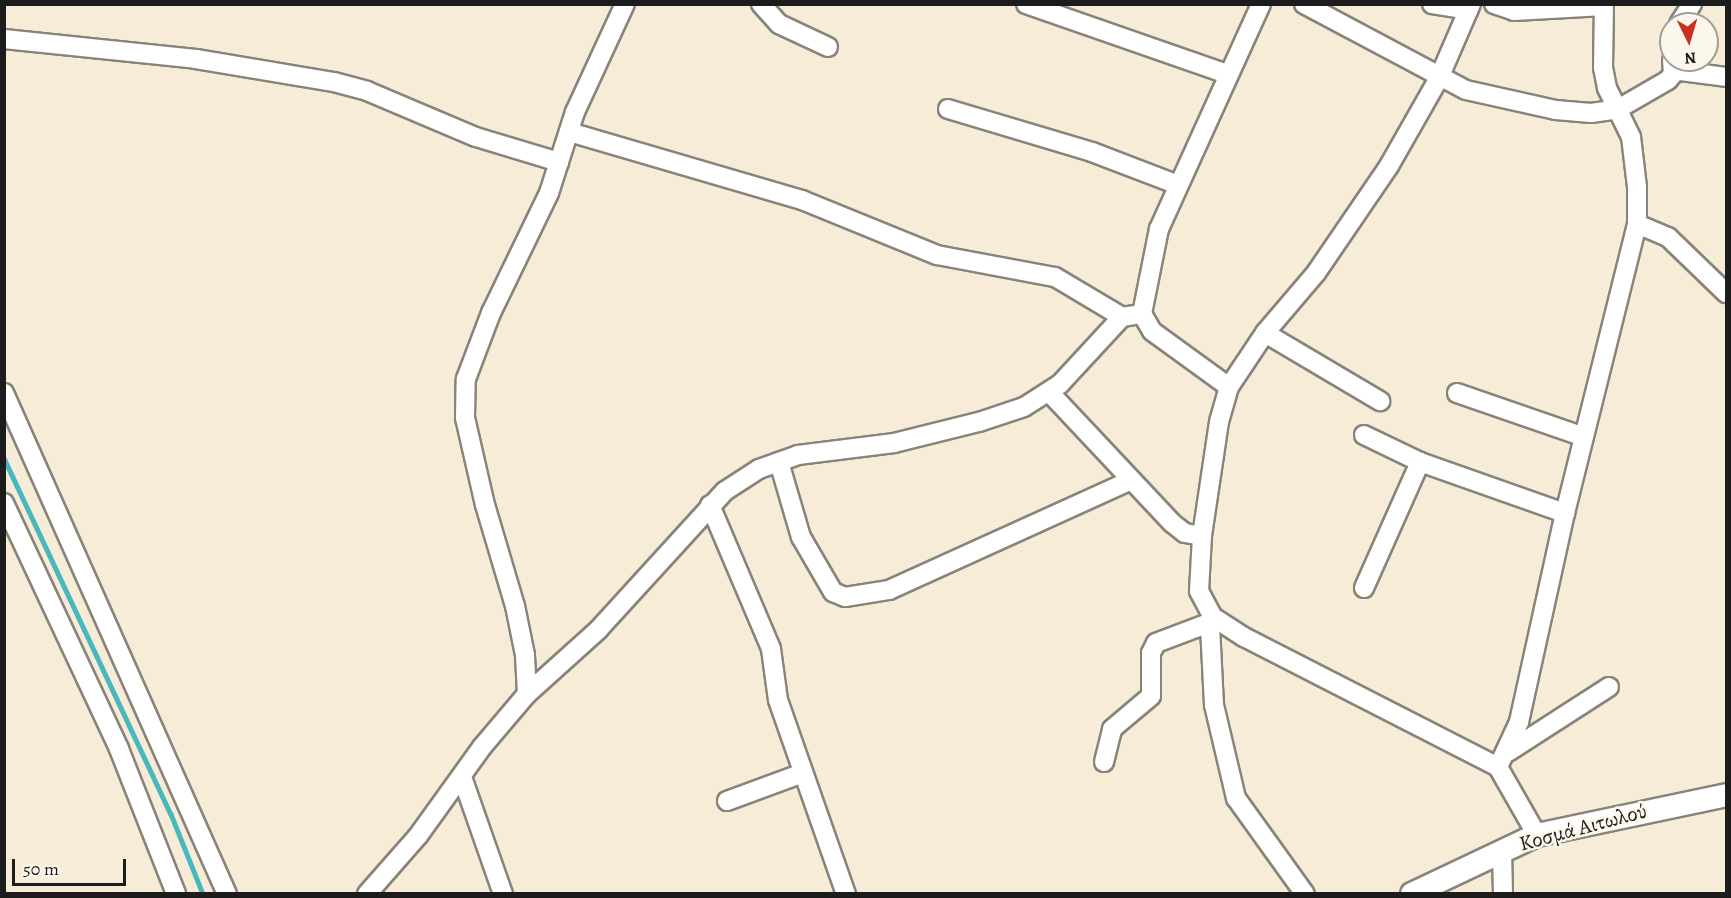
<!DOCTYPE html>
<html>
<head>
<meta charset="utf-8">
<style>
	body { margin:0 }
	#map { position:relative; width:1731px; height:898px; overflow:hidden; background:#f6ecd7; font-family:Alegreya,serif }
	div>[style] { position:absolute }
	.stream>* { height:4.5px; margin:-2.25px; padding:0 2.25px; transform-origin:2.25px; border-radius:2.25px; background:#48b8be }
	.roads { filter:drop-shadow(2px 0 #89847a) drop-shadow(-2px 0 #89847a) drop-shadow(0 2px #89847a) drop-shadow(0 -2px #89847a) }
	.minor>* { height:18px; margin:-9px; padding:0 9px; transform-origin:9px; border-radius:9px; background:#fff }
	.major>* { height:22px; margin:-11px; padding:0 11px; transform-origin:11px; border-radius:11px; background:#fff }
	span { translate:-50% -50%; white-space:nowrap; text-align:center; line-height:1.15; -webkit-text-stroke:5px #fbf7ec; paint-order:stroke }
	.street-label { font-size:21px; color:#1c1c1c }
	.frame { position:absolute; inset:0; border:6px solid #1c1c1c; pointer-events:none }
	.north { position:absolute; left:1659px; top:12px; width:60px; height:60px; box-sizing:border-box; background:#fbf7ec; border:2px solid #a29f99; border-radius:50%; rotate:175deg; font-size:16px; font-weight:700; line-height:24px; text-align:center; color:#1c1c1c }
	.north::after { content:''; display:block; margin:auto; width:21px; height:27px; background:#c8321e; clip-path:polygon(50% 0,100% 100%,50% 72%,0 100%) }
	.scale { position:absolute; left:12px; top:859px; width:114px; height:27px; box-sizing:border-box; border:3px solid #1c1c1c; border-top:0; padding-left:8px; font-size:18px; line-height:21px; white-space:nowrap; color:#1c1c1c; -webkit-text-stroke:4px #fbf7ec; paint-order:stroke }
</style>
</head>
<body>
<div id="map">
	<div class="stream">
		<div style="left:4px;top:458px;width:393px;rotate:64.9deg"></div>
		<div style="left:171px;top:814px;width:86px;rotate:68.2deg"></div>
	</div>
	<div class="roads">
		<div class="minor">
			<div style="left:761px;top:4px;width:27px;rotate:48deg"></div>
			<div style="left:779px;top:24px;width:54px;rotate:25.1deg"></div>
			<div style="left:1026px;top:4px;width:213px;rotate:19.2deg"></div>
			<div style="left:1304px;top:4px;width:183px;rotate:28deg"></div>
			<div style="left:1466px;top:90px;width:92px;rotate:12.5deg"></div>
			<div style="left:1556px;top:110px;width:35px;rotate:5deg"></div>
			<div style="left:1591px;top:113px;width:27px;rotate:-8deg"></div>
			<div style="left:1618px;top:109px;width:58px;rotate:-30.1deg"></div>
			<div style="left:1668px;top:80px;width:8px;rotate:-50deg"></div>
			<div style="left:1673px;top:74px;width:14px;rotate:-94deg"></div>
			<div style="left:1432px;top:4px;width:37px;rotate:9deg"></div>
			<div style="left:1471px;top:4px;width:81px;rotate:113.4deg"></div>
			<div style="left:1439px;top:78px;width:101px;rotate:119.6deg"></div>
			<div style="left:1389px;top:166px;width:130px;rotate:124.3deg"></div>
			<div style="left:1316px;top:273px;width:79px;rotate:130.4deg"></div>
			<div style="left:1265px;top:333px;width:65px;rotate:123.7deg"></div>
			<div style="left:1229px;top:387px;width:36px;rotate:106deg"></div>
			<div style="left:1219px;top:422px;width:115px;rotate:98.5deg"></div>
			<div style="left:1202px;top:536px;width:55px;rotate:93.1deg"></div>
			<div style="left:1199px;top:591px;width:30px;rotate:62deg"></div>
			<div style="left:1213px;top:617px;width:37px;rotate:33deg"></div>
			<div style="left:1244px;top:637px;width:285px;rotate:27.1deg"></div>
			<div style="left:1498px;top:767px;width:78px;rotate:60.2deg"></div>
			<div style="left:1494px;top:4px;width:21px;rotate:19deg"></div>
			<div style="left:1514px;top:11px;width:90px;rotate:-3.2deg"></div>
			<div style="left:1679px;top:24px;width:24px;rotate:-57deg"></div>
			<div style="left:4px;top:39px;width:193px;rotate:5.9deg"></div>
			<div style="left:196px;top:59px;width:140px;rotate:9.5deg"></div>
			<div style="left:334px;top:82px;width:34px;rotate:15deg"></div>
			<div style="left:367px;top:91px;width:118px;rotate:22.9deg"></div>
			<div style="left:476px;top:137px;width:87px;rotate:16.8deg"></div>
			<div style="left:1673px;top:70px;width:53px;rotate:7.5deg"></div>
			<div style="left:948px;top:109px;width:150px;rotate:16.6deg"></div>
			<div style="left:1092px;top:152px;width:92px;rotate:21deg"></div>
			<div style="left:569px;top:132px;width:243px;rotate:16.3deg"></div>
			<div style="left:802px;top:200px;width:146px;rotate:22.2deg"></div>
			<div style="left:937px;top:255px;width:120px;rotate:10.6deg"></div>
			<div style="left:1055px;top:277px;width:78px;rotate:30.8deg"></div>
			<div style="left:1637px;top:224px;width:34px;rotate:23deg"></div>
			<div style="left:1668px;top:237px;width:81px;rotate:44deg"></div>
			<div style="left:1265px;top:333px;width:134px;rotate:30.6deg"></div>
			<div style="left:1229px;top:387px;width:95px;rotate:-144deg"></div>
			<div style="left:1152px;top:331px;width:20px;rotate:-120deg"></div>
			<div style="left:1142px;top:314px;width:87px;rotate:-78.7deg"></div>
			<div style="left:1159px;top:229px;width:247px;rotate:-65.6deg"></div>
			<div style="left:4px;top:393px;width:548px;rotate:66.01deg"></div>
			<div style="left:1050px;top:393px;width:178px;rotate:46.8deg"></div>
			<div style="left:1172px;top:523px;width:16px;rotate:38deg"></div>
			<div style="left:1185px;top:533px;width:17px;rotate:10deg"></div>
			<div style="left:1457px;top:393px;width:134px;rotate:19.1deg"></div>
			<div style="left:1364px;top:435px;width:62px;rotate:25.7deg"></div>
			<div style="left:1420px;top:462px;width:154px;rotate:19.4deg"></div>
			<div style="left:779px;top:462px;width:78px;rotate:73.7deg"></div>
			<div style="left:801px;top:537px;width:64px;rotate:59.8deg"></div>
			<div style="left:833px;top:592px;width:13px;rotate:23deg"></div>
			<div style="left:845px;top:597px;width:45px;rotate:-9deg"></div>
			<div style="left:889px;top:590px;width:266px;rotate:-24.4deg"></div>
			<div style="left:4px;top:503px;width:272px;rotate:64.9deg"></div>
			<div style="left:119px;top:749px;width:156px;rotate:68.5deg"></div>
			<div style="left:710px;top:505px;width:156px;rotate:67deg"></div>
			<div style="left:771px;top:649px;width:51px;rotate:82.2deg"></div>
			<div style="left:778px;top:700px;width:206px;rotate:70.7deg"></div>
			<div style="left:1364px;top:588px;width:138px;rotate:-66deg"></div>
			<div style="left:1210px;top:626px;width:79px;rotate:87.1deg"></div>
			<div style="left:1214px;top:705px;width:96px;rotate:76.7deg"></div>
			<div style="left:1236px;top:798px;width:118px;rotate:54.3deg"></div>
			<div style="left:527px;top:694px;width:39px;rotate:-93deg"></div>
			<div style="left:525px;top:655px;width:50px;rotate:-101.5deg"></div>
			<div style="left:515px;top:606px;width:105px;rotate:-106.5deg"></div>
			<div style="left:485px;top:505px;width:89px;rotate:-102.9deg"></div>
			<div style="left:465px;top:418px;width:39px;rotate:-89deg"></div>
			<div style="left:466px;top:379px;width:71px;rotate:-69.3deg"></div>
			<div style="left:491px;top:313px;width:133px;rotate:-64.2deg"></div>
			<div style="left:549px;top:193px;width:85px;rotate:-72.2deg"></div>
			<div style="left:575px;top:112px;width:119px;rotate:-65.2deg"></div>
			<div style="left:1508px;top:752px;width:120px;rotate:-32.8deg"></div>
			<div style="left:1104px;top:762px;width:34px;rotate:-76deg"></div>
			<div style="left:1112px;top:729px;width:51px;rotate:-40.2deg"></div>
			<div style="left:1151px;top:696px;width:43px;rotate:-90deg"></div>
			<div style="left:1151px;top:653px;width:11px;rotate:-63deg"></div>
			<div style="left:1156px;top:643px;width:65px;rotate:-20.7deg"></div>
			<div style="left:1498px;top:767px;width:50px;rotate:-65deg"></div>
			<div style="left:1519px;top:722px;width:214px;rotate:-77.6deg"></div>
			<div style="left:1565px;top:513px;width:298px;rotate:-76deg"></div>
			<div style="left:1637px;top:224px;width:37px;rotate:-90deg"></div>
			<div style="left:1637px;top:187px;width:50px;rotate:-96.8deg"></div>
			<div style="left:1631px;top:137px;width:55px;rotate:-116.1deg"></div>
			<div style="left:1607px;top:88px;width:20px;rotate:-101deg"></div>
			<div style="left:1603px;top:68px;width:64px;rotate:-89.1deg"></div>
			<div style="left:462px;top:777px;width:124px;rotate:70.7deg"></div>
			<div style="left:727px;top:801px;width:81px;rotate:-20.2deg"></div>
			<div style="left:1502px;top:850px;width:44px;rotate:88.7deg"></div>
			<div style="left:367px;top:894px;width:77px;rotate:-48.7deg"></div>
			<div style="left:418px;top:836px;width:110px;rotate:-54.3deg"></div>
			<div style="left:482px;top:747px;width:70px;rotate:-49.7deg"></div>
			<div style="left:527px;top:694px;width:96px;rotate:-42deg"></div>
			<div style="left:598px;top:630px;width:188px;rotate:-47.6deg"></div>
			<div style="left:725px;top:491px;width:40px;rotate:-32.9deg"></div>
			<div style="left:759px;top:469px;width:41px;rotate:-19.7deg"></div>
			<div style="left:798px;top:455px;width:97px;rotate:-7.1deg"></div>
			<div style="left:894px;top:443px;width:88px;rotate:-13.9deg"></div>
			<div style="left:979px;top:422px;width:47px;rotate:-18.4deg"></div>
			<div style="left:1024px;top:407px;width:43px;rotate:-32.6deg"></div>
			<div style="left:1060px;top:384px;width:91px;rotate:-47.2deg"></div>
			<div style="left:1122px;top:317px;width:20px;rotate:-9deg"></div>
		</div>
		<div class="major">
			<div style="left:1412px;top:894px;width:138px;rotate:-25.3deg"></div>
			<div style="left:1537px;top:835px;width:193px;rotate:-11.9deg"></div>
		</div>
	</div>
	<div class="street-label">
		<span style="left:1583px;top:827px;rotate:-15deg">Κοσμά Αιτωλού</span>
	</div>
	<div class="frame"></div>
	<div class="north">N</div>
	<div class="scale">50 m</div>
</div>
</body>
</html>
